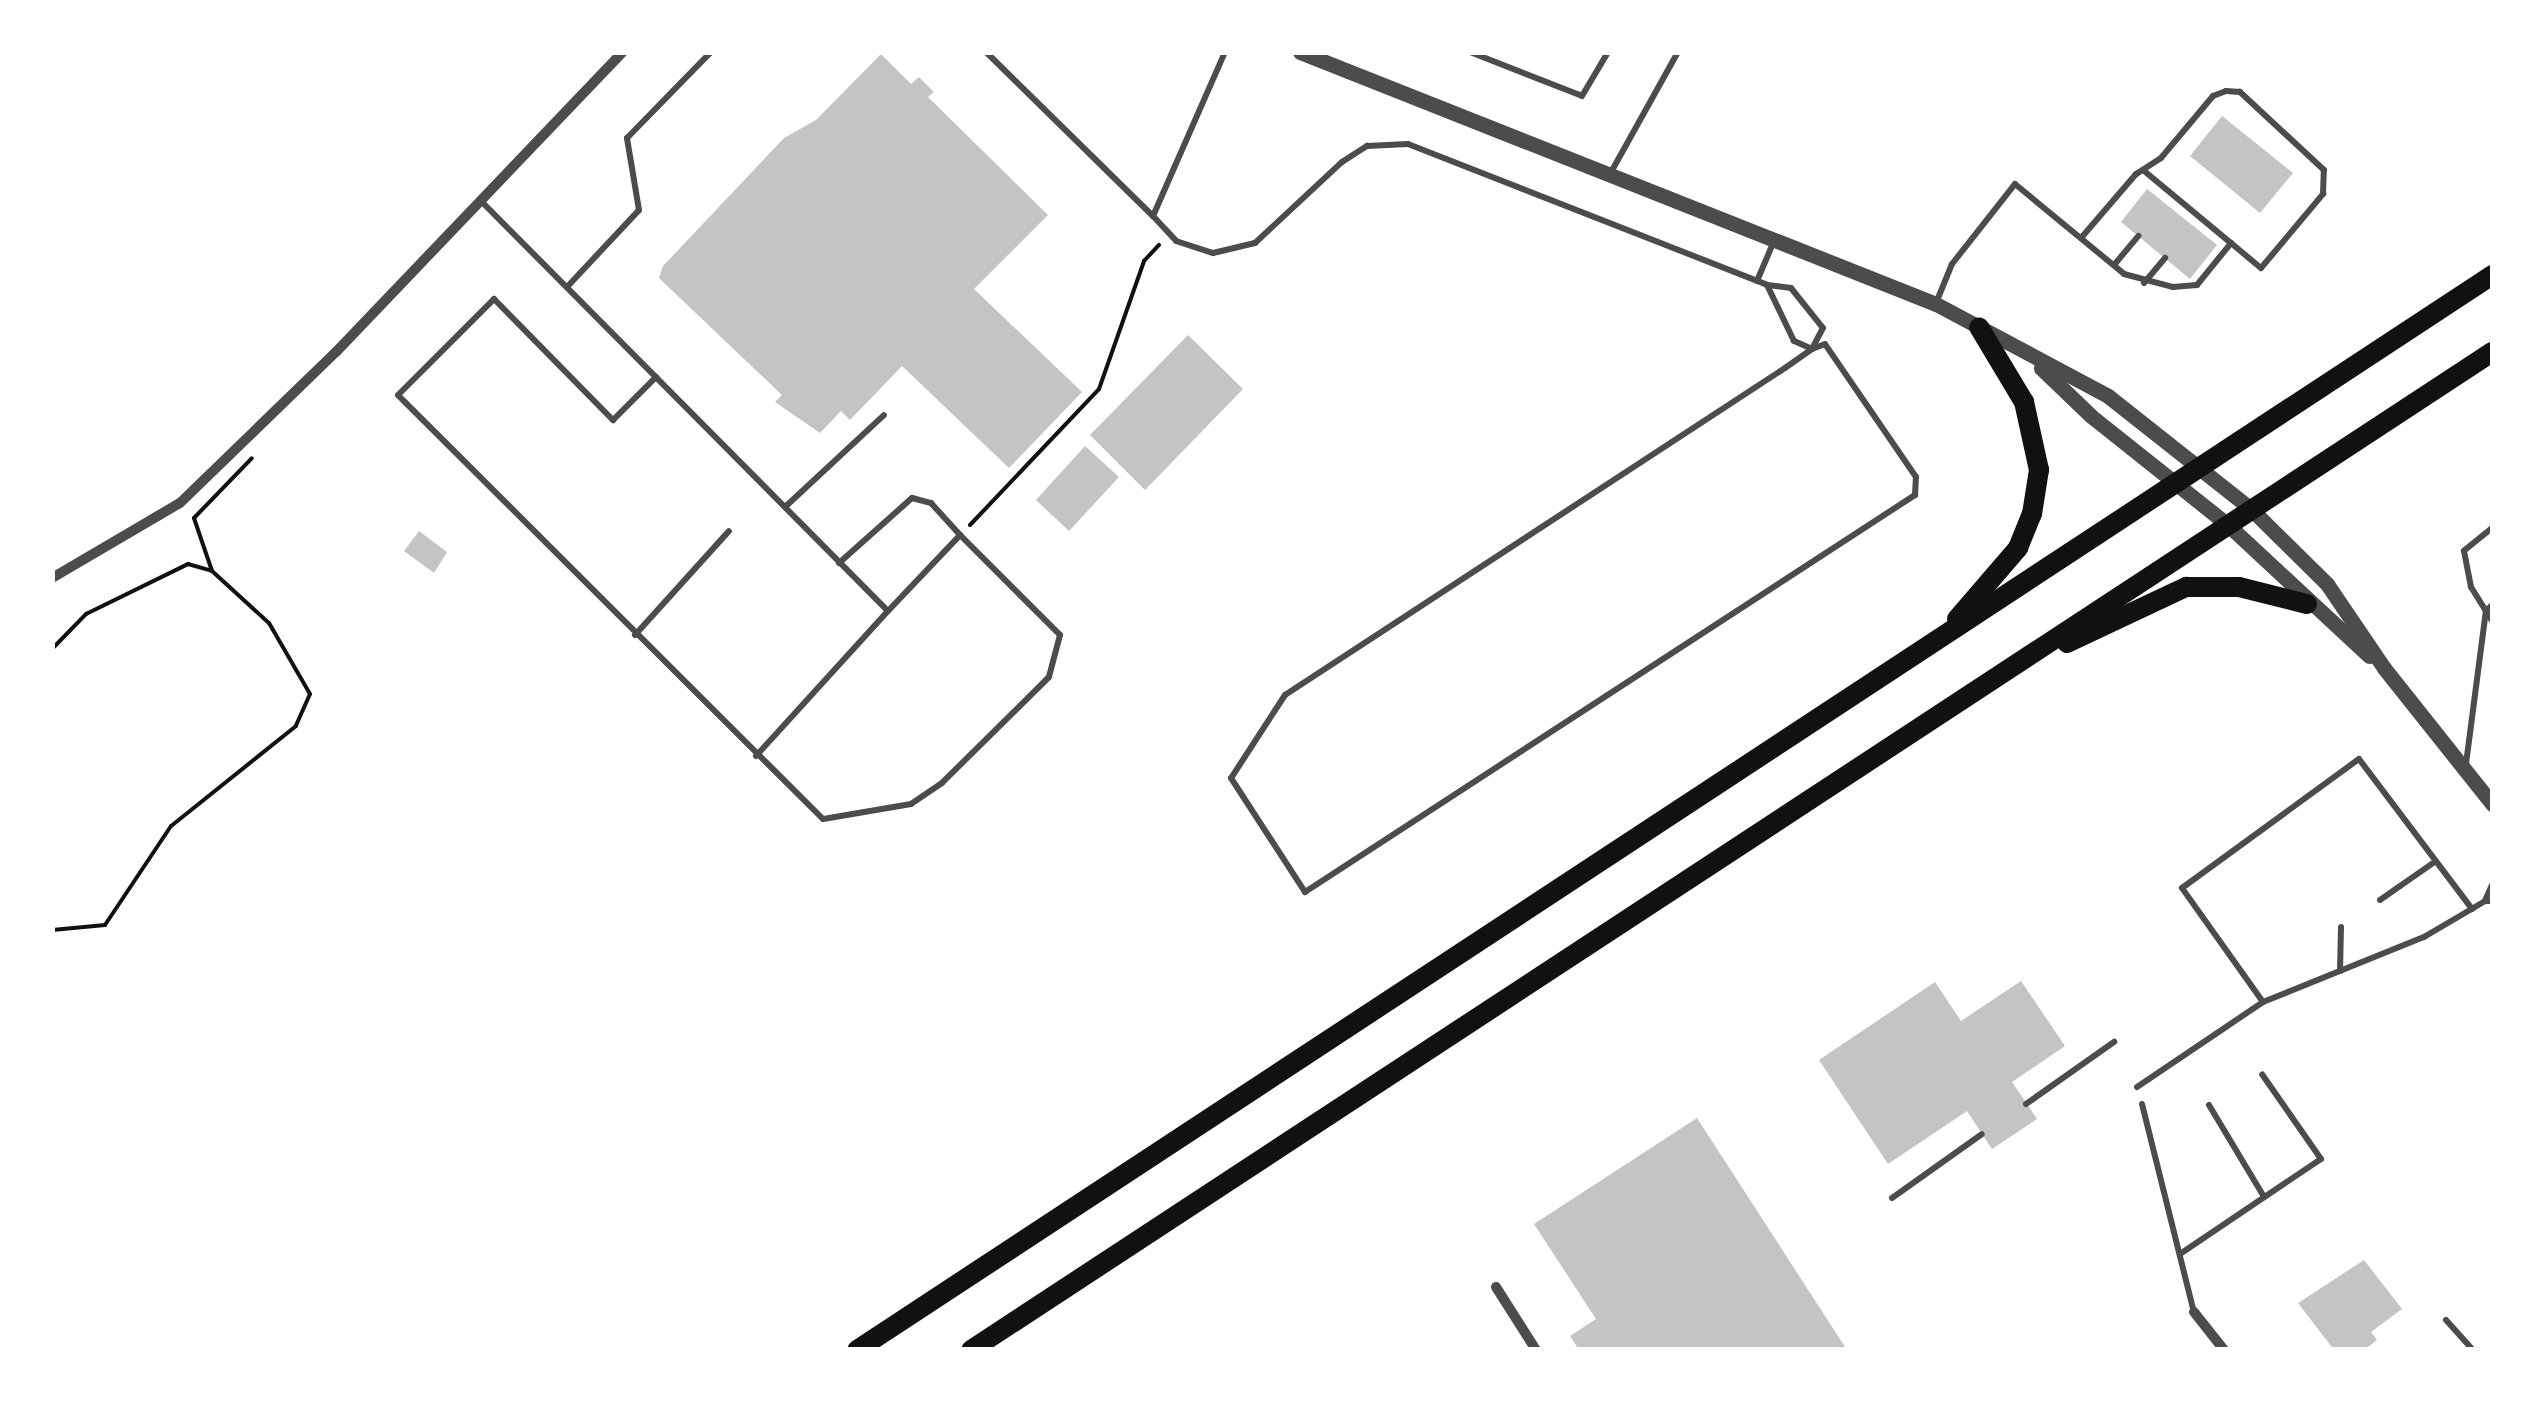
<!DOCTYPE html>
<html>
<head>
<meta charset="utf-8">
<style>
	body { margin:0 }
	#map { position:relative; width:2545px; height:1402px; overflow:hidden; background:#fff; font-family:Roboto,sans-serif }
	div>[style] { position:absolute }
	.building>* { inset:0; background:#c4c4c4 }
	.path>* { height:4px; margin:-2px; padding:0 2px; transform-origin:2px; border-radius:2px; background:#111 }
	.service>* { height:6px; margin:-3px; padding:0 3px; transform-origin:3px; border-radius:3px; background:#4c4c4c }
	.minor>* { height:10px; margin:-5px; padding:0 5px; transform-origin:5px; border-radius:5px; background:#4c4c4c }
	.tertiary>* { height:15px; margin:-7.5px; padding:0 7.5px; transform-origin:7.5px; border-radius:7.5px; background:#4c4c4c }
	.trunk>* { height:20px; margin:-10px; padding:0 10px; transform-origin:10px; border-radius:10px; background:#111 }
	span { translate:-50% -50%; white-space:nowrap; text-align:center; line-height:1.15; -webkit-text-stroke:10px #fff; paint-order:stroke }
	.frame { position:absolute; inset:0; border:55px solid #fff; pointer-events:none }
</style>
</head>
<body>
<div id="map">
	<div class="building">
		<div style="clip-path:polygon(881px 54px,911px 84px,919px 77px,934px 92px,928px 97px,1048px 215px,974px 289px,1082px 392px,1009px 468px,902px 366px,850px 420px,841px 411px,820px 433px,775px 402px,782px 395px,659px 278px,663px 266px,784px 138px,816px 120px)"></div>
		<div style="clip-path:polygon(2222px 116px,2293px 173px,2260px 213px,2190px 156px)"></div>
		<div style="clip-path:polygon(2147px 189px,2217px 245px,2190px 279px,2121px 222px)"></div>
		<div style="clip-path:polygon(1188px 335px,1243px 389px,1145px 490px,1090px 435px)"></div>
		<div style="clip-path:polygon(1085px 446px,1119px 477px,1069px 531px,1036px 500px)"></div>
		<div style="clip-path:polygon(419px 531px,447px 552px,434px 573px,404px 551px)"></div>
		<div style="clip-path:polygon(2021px 981px,2065px 1046px,2012px 1082px,2037px 1119px,1992px 1149px,1967px 1111px,1888px 1164px,1819px 1060px,1935px 982px,1961px 1021px)"></div>
		<div style="clip-path:polygon(1697px 1118px,1847px 1350px,1579px 1350px,1570px 1336px,1596px 1319px,1534px 1224px)"></div>
		<div style="clip-path:polygon(2364px 1260px,2402px 1309px,2371px 1332px,2377px 1340px,2364px 1350px,2334px 1350px,2298px 1303px)"></div>
	</div>
	<div class="path">
		<div style="left:970px;top:525px;width:187px;rotate:-46.5deg"></div>
		<div style="left:1099px;top:389px;width:136px;rotate:-70.6deg"></div>
		<div style="left:1144px;top:261px;width:22px;rotate:-47deg"></div>
		<div style="left:212px;top:571px;width:56px;rotate:-108.8deg"></div>
		<div style="left:194px;top:518px;width:83px;rotate:-46deg"></div>
		<div style="left:52px;top:649px;width:49px;rotate:-45.8deg"></div>
		<div style="left:86px;top:614px;width:114px;rotate:-26.1deg"></div>
		<div style="left:188px;top:564px;width:25px;rotate:16deg"></div>
		<div style="left:212px;top:571px;width:77px;rotate:42.4deg"></div>
		<div style="left:269px;top:623px;width:82px;rotate:60deg"></div>
		<div style="left:310px;top:694px;width:35px;rotate:114deg"></div>
		<div style="left:296px;top:726px;width:160px;rotate:141.3deg"></div>
		<div style="left:171px;top:826px;width:119px;rotate:123.7deg"></div>
		<div style="left:105px;top:925px;width:53px;rotate:174.6deg"></div>
	</div>
	<div class="service">
		<div style="left:986px;top:52px;width:234px;rotate:44.5deg"></div>
		<div style="left:1153px;top:216px;width:179px;rotate:-66.3deg"></div>
		<div style="left:1470px;top:52px;width:120px;rotate:21.4deg"></div>
		<div style="left:1582px;top:96px;width:51px;rotate:-59.4deg"></div>
		<div style="left:2143px;top:170px;width:114px;rotate:39.7deg"></div>
		<div style="left:1610px;top:174px;width:140px;rotate:-60.9deg"></div>
		<div style="left:482px;top:202px;width:576px;rotate:45.21deg"></div>
		<div style="left:888px;top:611px;width:105px;rotate:-46.5deg"></div>
		<div style="left:960px;top:535px;width:141px;rotate:45deg"></div>
		<div style="left:1060px;top:635px;width:43px;rotate:104.7deg"></div>
		<div style="left:1049px;top:677px;width:151px;rotate:135.3deg"></div>
		<div style="left:942px;top:783px;width:37px;rotate:146deg"></div>
		<div style="left:911px;top:804px;width:89px;rotate:170.3deg"></div>
		<div style="left:823px;top:819px;width:600px;rotate:-135.07deg"></div>
		<div style="left:398px;top:395px;width:136px;rotate:-45deg"></div>
		<div style="left:494px;top:299px;width:170px;rotate:45.5deg"></div>
		<div style="left:613px;top:420px;width:61px;rotate:-45deg"></div>
		<div style="left:1153px;top:216px;width:34px;rotate:47deg"></div>
		<div style="left:1176px;top:241px;width:39px;rotate:18deg"></div>
		<div style="left:1213px;top:253px;width:43px;rotate:-13.4deg"></div>
		<div style="left:1255px;top:243px;width:119px;rotate:-43deg"></div>
		<div style="left:1342px;top:162px;width:30px;rotate:-33deg"></div>
		<div style="left:1367px;top:146px;width:41px;rotate:-2.8deg"></div>
		<div style="left:1408px;top:144px;width:386px;rotate:21.4deg"></div>
		<div style="left:1767px;top:285px;width:24px;rotate:7deg"></div>
		<div style="left:1791px;top:288px;width:51px;rotate:51.3deg"></div>
		<div style="left:1823px;top:328px;width:24px;rotate:118deg"></div>
		<div style="left:1812px;top:349px;width:33px;rotate:145deg"></div>
		<div style="left:1785px;top:368px;width:597px;rotate:146.82deg"></div>
		<div style="left:1285px;top:695px;width:99px;rotate:123deg"></div>
		<div style="left:1231px;top:778px;width:136px;rotate:57deg"></div>
		<div style="left:1305px;top:892px;width:728px;rotate:-33.06deg"></div>
		<div style="left:1915px;top:495px;width:18px;rotate:-87deg"></div>
		<div style="left:1916px;top:477px;width:161px;rotate:-124.4deg"></div>
		<div style="left:1825px;top:344px;width:14px;rotate:159deg"></div>
		<div style="left:1812px;top:349px;width:20px;rotate:-156deg"></div>
		<div style="left:1794px;top:341px;width:62px;rotate:-115.7deg"></div>
		<div style="left:2114px;top:265px;width:38px;rotate:-50deg"></div>
		<div style="left:1757px;top:281px;width:43px;rotate:-67deg"></div>
		<div style="left:2144px;top:283px;width:33px;rotate:-50deg"></div>
		<div style="left:567px;top:287px;width:105px;rotate:-46.9deg"></div>
		<div style="left:639px;top:210px;width:73px;rotate:-99.5deg"></div>
		<div style="left:627px;top:138px;width:120px;rotate:-45.7deg"></div>
		<div style="left:1936px;top:303px;width:42px;rotate:-67.7deg"></div>
		<div style="left:1952px;top:264px;width:102px;rotate:-51.8deg"></div>
		<div style="left:2015px;top:184px;width:141px;rotate:39.5deg"></div>
		<div style="left:2124px;top:274px;width:51px;rotate:14.9deg"></div>
		<div style="left:2173px;top:287px;width:24px;rotate:-5deg"></div>
		<div style="left:2197px;top:285px;width:54px;rotate:-51deg"></div>
		<div style="left:2231px;top:243px;width:39px;rotate:40deg"></div>
		<div style="left:2261px;top:268px;width:97px;rotate:-50deg"></div>
		<div style="left:2323px;top:194px;width:24px;rotate:-88deg"></div>
		<div style="left:2324px;top:170px;width:115px;rotate:-137.1deg"></div>
		<div style="left:2240px;top:92px;width:14px;rotate:-176deg"></div>
		<div style="left:2226px;top:91px;width:14px;rotate:159deg"></div>
		<div style="left:2213px;top:96px;width:81px;rotate:130deg"></div>
		<div style="left:2161px;top:158px;width:30px;rotate:147deg"></div>
		<div style="left:2136px;top:174px;width:84px;rotate:130.7deg"></div>
		<div style="left:785px;top:507px;width:135px;rotate:-42.9deg"></div>
		<div style="left:2492px;top:528px;width:36px;rotate:141deg"></div>
		<div style="left:2464px;top:551px;width:37px;rotate:79deg"></div>
		<div style="left:2471px;top:587px;width:39px;rotate:58deg"></div>
		<div style="left:839px;top:563px;width:98px;rotate:-41.7deg"></div>
		<div style="left:912px;top:498px;width:20px;rotate:15deg"></div>
		<div style="left:931px;top:503px;width:43px;rotate:47.8deg"></div>
		<div style="left:635px;top:635px;width:140px;rotate:-47.9deg"></div>
		<div style="left:756px;top:756px;width:196px;rotate:-47.7deg"></div>
		<div style="left:2466px;top:764px;width:154px;rotate:-82.6deg"></div>
		<div style="left:2486px;top:611px;width:8px;rotate:-45deg"></div>
		<div style="left:2492px;top:885px;width:17px;rotate:114deg"></div>
		<div style="left:2485px;top:901px;width:7px"></div>
		<div style="left:2380px;top:900px;width:68px;rotate:-34.9deg"></div>
		<div style="left:2340px;top:971px;width:44px;rotate:-88.7deg"></div>
		<div style="left:2263px;top:1002px;width:140px;rotate:-125.4deg"></div>
		<div style="left:2182px;top:888px;width:219px;rotate:-36.1deg"></div>
		<div style="left:2359px;top:759px;width:188px;rotate:53deg"></div>
		<div style="left:2137px;top:1087px;width:152px;rotate:-34deg"></div>
		<div style="left:2263px;top:1002px;width:174px;rotate:-22deg"></div>
		<div style="left:2424px;top:937px;width:71px;rotate:-30.5deg"></div>
		<div style="left:2026px;top:1104px;width:108px;rotate:-35.2deg"></div>
		<div style="left:2142px;top:1104px;width:214px;rotate:76deg"></div>
		<div style="left:2209px;top:1105px;width:107px;rotate:59.1deg"></div>
		<div style="left:1892px;top:1198px;width:110px;rotate:-35.4deg"></div>
		<div style="left:2180px;top:1254px;width:170px;rotate:-34deg"></div>
		<div style="left:2321px;top:1159px;width:103px;rotate:-124.8deg"></div>
		<div style="left:2446px;top:1320px;width:40px;rotate:48deg"></div>
	</div>
	<div class="minor">
		<div style="left:52px;top:578px;width:148px;rotate:-30.4deg"></div>
		<div style="left:180px;top:503px;width:217px;rotate:-44.1deg"></div>
		<div style="left:336px;top:352px;width:415px;rotate:-46.3deg"></div>
		<div style="left:1496px;top:1287px;width:75px;rotate:57.6deg"></div>
		<div style="left:2194px;top:1312px;width:48px;rotate:51.7deg"></div>
	</div>
	<div class="tertiary">
		<div style="left:1300px;top:52px;width:684px;rotate:21.61deg"></div>
		<div style="left:1936px;top:304px;width:195px;rotate:28.1deg"></div>
		<div style="left:2108px;top:396px;width:182px;rotate:38.3deg"></div>
		<div style="left:2251px;top:509px;width:107px;rotate:44.6deg"></div>
		<div style="left:2327px;top:584px;width:102px;rotate:55.8deg"></div>
		<div style="left:2384px;top:668px;width:174px;rotate:51.5deg"></div>
		<div style="left:2041px;top:368px;width:69px;rotate:43.8deg"></div>
		<div style="left:2091px;top:416px;width:174px;rotate:38.5deg"></div>
		<div style="left:2227px;top:524px;width:194px;rotate:42.9deg"></div>
	</div>
	<div class="trunk">
		<div style="left:1957px;top:619px;width:94px;rotate:-49.3deg"></div>
		<div style="left:2018px;top:548px;width:37px;rotate:-68deg"></div>
		<div style="left:2032px;top:514px;width:45px;rotate:-81deg"></div>
		<div style="left:2039px;top:470px;width:70px;rotate:-102.4deg"></div>
		<div style="left:2024px;top:402px;width:87px;rotate:-121deg"></div>
		<div style="left:2067px;top:643px;width:132px;rotate:-25.2deg"></div>
		<div style="left:2186px;top:587px;width:53px"></div>
		<div style="left:2239px;top:587px;width:70px;rotate:14deg"></div>
		<div style="left:857px;top:1350px;width:1957px;rotate:-33.32deg"></div>
		<div style="left:971px;top:1350px;width:1819px;rotate:-33.27deg"></div>
	</div>
	<div class="frame"></div>
</div>
</body>
</html>
